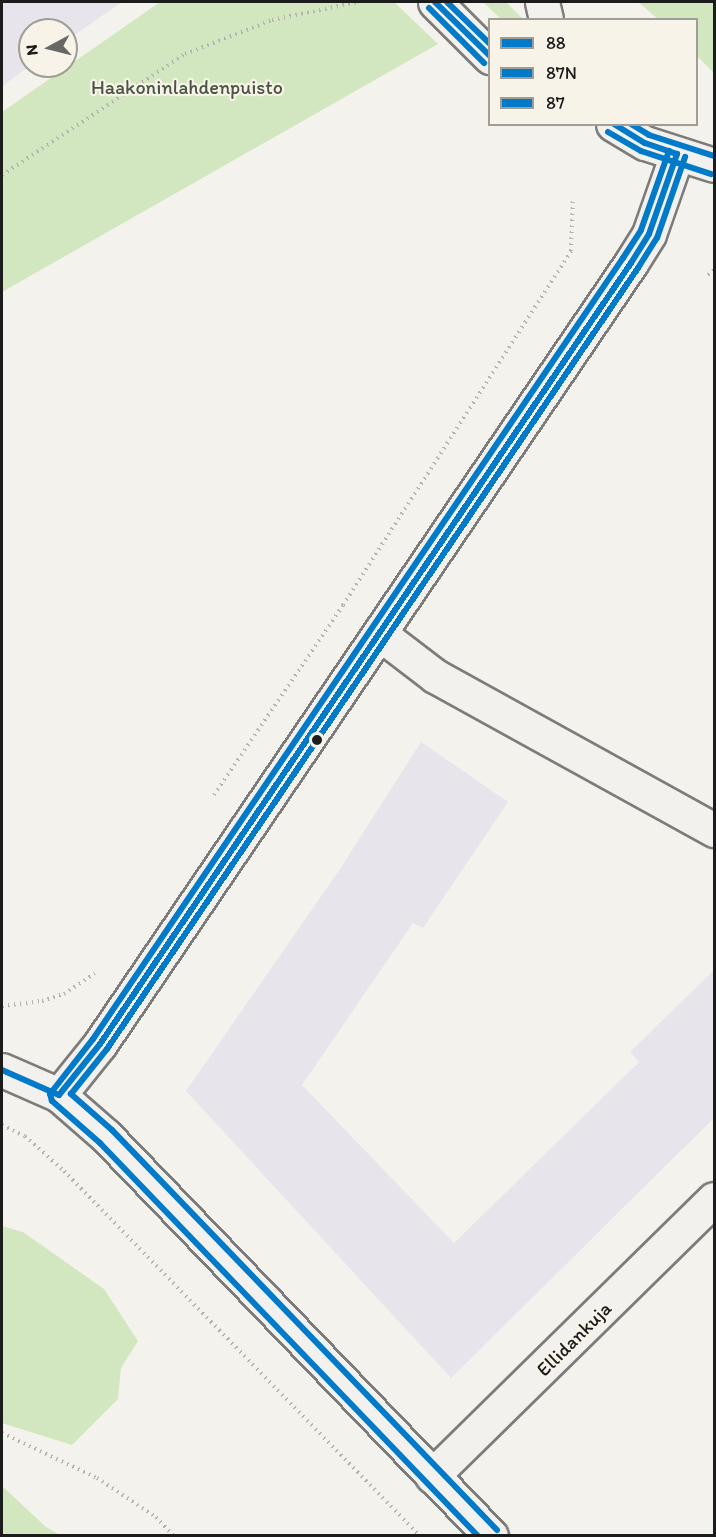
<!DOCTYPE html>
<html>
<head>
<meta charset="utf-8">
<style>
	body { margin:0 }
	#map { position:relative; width:716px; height:1537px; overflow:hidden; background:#f4f2ec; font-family:Itim,sans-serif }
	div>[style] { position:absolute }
	.green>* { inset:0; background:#d2e7bf }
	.building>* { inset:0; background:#e7e4eb }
	.path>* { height:4px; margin-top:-2px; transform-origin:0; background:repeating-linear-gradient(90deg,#b4b3b0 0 1.5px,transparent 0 6px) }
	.roads { filter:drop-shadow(2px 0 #7d7c7a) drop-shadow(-2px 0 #7d7c7a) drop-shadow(0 2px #7d7c7a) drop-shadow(0 -2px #7d7c7a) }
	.minor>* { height:33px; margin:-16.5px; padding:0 16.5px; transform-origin:16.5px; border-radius:16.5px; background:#f2f1ed }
	.tertiary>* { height:33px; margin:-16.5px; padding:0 16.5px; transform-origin:16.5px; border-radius:16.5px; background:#f2f1ed }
	.bus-1>* { height:6px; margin:-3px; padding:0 3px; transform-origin:3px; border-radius:3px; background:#007ac9 }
	.bus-2>* { height:6px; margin:-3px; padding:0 3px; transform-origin:3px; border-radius:3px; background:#007ac9 }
	.bus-3>* { height:6px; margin:-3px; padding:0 3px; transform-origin:3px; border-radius:3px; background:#007ac9 }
	.dots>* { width:16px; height:16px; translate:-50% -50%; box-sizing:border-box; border:3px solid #f7f3e8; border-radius:50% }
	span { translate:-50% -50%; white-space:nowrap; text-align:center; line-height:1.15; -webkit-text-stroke:4.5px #f7f3e8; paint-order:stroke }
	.park-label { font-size:20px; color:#4a5642 }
	.street-label { font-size:20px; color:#1c1c1c }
	.frame { position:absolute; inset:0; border:3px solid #1c1c1c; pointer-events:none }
	.legend { position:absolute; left:488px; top:18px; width:210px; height:108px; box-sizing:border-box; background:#f7f3e8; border:2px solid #9f9d96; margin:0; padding:8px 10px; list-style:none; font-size:18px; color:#1c1c1c }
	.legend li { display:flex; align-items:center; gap:12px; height:30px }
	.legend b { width:30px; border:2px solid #9f9d96 }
	.north { position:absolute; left:18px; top:18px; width:60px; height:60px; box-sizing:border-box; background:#f7f3e8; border:2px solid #9f9d96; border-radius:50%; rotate:263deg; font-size:16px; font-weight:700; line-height:24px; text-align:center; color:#1c1c1c }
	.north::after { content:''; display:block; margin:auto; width:21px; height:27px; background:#686765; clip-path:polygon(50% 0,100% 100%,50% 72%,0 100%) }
</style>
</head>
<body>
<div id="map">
	<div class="green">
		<div style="clip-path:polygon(160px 2px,394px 2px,438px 44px,2px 292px,2px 112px)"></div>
		<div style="clip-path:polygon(483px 2px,506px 2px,523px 19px,501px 19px)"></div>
		<div style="clip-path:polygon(638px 2px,714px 2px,714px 73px,697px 56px,696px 20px,658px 19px)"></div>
		<div style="clip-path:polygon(2px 1226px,23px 1232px,104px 1289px,138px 1341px,121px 1368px,118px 1399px,72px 1445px,2px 1423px)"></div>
		<div style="clip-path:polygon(2px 1486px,46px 1527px,60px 1535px,2px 1535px)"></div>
	</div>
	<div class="building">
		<div style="clip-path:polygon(2px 2px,122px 2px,66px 41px,66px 30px,30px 30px,30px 66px,2px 86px)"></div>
		<div style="clip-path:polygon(421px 742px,508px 802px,423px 928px,413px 923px,302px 1085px,454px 1243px,639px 1062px,630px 1052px,714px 970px,714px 1118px,451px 1378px,186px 1091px,340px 869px)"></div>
	</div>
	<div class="path">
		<div style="left:2px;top:175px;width:219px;rotate:-33.5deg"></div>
		<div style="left:185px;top:54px;width:93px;rotate:-21.3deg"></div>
		<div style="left:272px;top:20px;width:88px;rotate:-11.8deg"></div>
		<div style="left:708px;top:275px;width:8px;rotate:-40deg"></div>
		<div style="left:214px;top:795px;width:230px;rotate:-55.8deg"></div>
		<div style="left:343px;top:605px;width:421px;rotate:-57.2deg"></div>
		<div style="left:571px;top:251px;width:52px;rotate:-87.8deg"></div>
		<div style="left:2px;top:1006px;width:40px;rotate:-7.1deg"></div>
		<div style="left:42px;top:1001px;width:23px;rotate:-18deg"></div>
		<div style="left:64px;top:994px;width:37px;rotate:-34deg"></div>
		<div style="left:2px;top:1125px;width:25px;rotate:26deg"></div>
		<div style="left:25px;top:1136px;width:52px;rotate:41.9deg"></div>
		<div style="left:64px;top:1171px;width:510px;rotate:45.72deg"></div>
		<div style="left:2px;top:1433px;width:105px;rotate:25.3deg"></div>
		<div style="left:97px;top:1478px;width:71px;rotate:33.5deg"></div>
		<div style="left:156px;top:1517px;width:26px;rotate:47deg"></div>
	</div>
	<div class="roads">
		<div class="minor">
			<div style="left:380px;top:634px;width:69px;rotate:37.4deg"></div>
			<div style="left:435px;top:676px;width:319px;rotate:28.9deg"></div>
			<div style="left:59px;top:1095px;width:65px;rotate:-51.2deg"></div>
			<div style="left:100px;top:1044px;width:944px;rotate:-55.79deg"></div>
			<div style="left:631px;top:263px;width:34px;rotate:-58deg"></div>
			<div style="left:649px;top:234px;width:85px;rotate:-70.7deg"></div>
			<div style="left:432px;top:1476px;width:395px;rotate:-44.5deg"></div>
		</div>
		<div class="tertiary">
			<div style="left:435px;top:2px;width:78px;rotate:45deg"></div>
			<div style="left:542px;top:2px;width:18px;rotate:77deg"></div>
			<div style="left:613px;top:124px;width:37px;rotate:31deg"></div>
			<div style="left:645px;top:143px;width:72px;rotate:17.7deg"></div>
			<div style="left:2px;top:1070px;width:62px;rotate:23.7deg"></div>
			<div style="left:59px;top:1095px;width:62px;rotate:41.1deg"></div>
			<div style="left:106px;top:1136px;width:555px;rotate:46.09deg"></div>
		</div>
	</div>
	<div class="bus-1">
		<div style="left:435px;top:2px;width:77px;rotate:44.5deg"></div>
		<div style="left:614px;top:124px;width:36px;rotate:32deg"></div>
		<div style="left:645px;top:143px;width:34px;rotate:19deg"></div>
		<div style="left:2px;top:1070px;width:62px;rotate:23.7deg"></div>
		<div style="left:59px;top:1095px;width:65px;rotate:-51.2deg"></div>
		<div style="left:100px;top:1044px;width:944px;rotate:-55.79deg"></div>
		<div style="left:631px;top:263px;width:34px;rotate:-58deg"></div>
		<div style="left:649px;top:234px;width:85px;rotate:-70.7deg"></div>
	</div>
	<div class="bus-2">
		<div style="left:429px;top:8px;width:78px;rotate:45deg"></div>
		<div style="left:608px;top:132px;width:38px;rotate:30deg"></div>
		<div style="left:641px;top:151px;width:74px;rotate:18.2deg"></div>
		<div style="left:497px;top:1530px;width:555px;rotate:-133.91deg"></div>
		<div style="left:112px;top:1130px;width:55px;rotate:-138.7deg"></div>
		<div style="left:71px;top:1094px;width:58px;rotate:-51.3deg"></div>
		<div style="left:107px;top:1049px;width:944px;rotate:-55.79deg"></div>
		<div style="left:638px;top:268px;width:36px;rotate:-58deg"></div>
		<div style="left:657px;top:238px;width:86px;rotate:-70.9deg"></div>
	</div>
	<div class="bus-3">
		<div style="left:447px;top:2px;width:60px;rotate:44.3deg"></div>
		<div style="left:631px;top:124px;width:21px;rotate:31deg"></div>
		<div style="left:649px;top:135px;width:68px;rotate:17.9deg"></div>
		<div style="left:478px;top:1536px;width:545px;rotate:-133.89deg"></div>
		<div style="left:100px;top:1143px;width:64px;rotate:-138.8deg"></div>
		<div style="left:52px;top:1101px;width:7px;rotate:-106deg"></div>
		<div style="left:50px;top:1094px;width:70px;rotate:-52deg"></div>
		<div style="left:93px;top:1039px;width:944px;rotate:-55.84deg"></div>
		<div style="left:623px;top:258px;width:33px;rotate:-57deg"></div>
		<div style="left:641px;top:230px;width:84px;rotate:-70.5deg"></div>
	</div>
	<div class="dots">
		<div style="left:317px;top:740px;background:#1c1c1c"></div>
	</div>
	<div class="park-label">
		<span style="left:187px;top:87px">Haakoninlahdenpuisto</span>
	</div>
	<div class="street-label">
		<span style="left:574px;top:1339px;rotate:-45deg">Ellidankuja</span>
	</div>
	<div class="frame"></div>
	<ul class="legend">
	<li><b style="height:8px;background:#007ac9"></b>88</li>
	<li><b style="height:8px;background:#007ac9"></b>87N</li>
	<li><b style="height:8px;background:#007ac9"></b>87</li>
	</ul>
	<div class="north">N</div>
</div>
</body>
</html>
